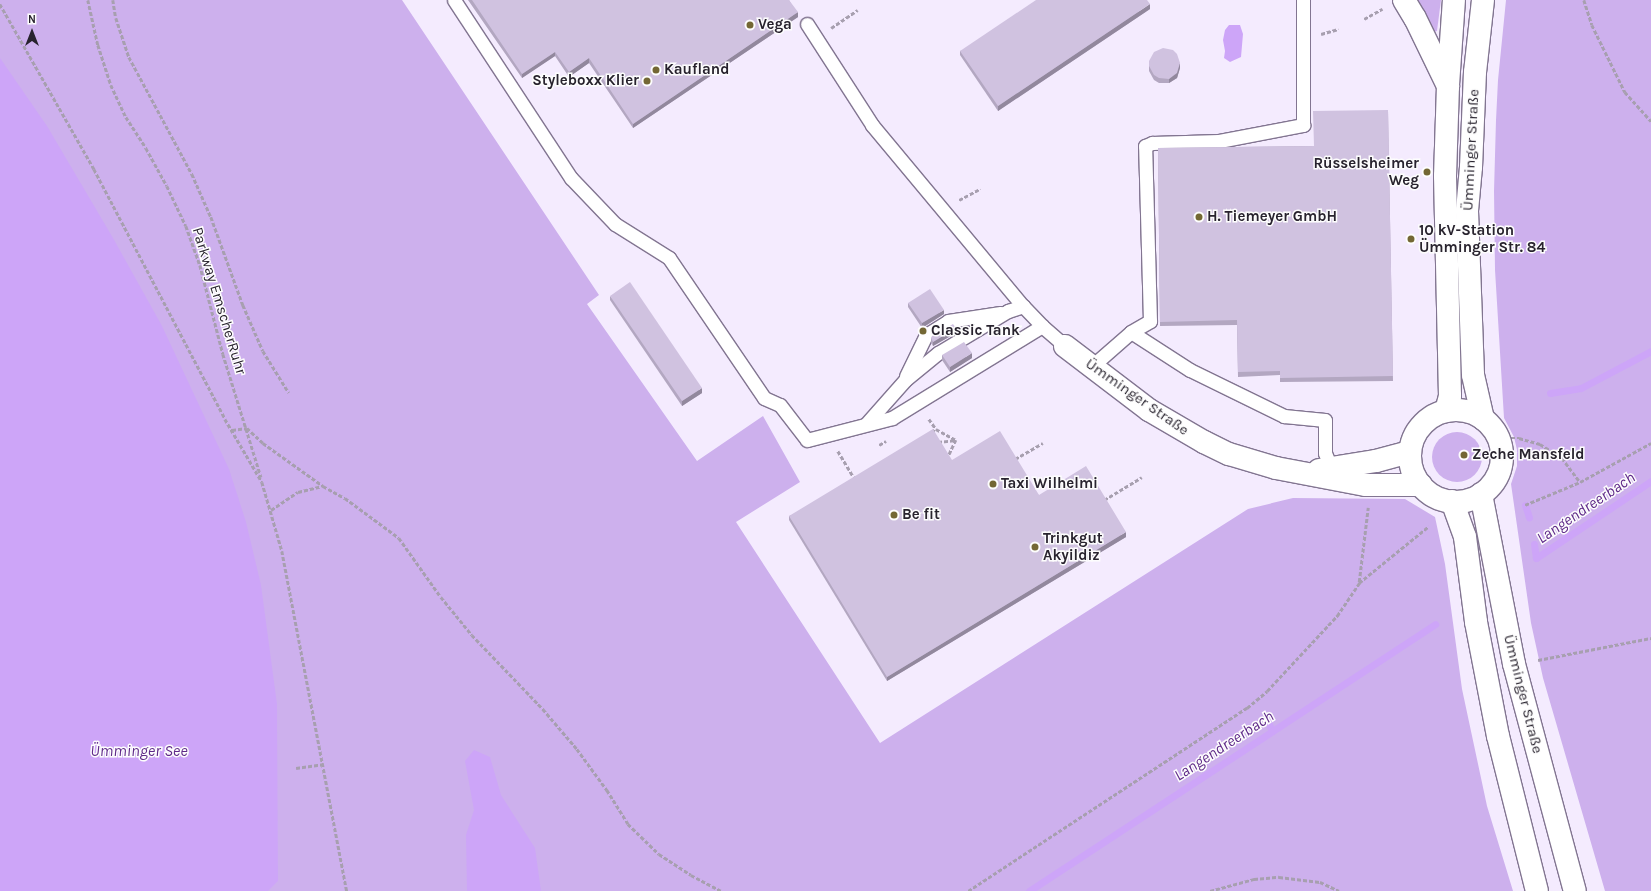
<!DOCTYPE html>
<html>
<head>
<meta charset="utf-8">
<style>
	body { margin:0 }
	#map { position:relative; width:1651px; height:891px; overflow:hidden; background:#f4ebfe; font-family:Karla,sans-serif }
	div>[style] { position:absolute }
	.green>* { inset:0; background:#cdb0ed }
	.round { border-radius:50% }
	.water>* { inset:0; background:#cda5f8 }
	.stream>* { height:7px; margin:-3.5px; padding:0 3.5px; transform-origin:3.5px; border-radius:3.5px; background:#cda5f8 }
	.path>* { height:2.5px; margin-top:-1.25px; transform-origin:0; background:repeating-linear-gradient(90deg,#a79faf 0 4px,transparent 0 6px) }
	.roads { filter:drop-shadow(1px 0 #827591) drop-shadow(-1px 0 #827591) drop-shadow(0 1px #827591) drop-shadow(0 -1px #827591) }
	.service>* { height:13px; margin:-6.5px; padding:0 6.5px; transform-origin:6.5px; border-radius:6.5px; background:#fff }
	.minor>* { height:22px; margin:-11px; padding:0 11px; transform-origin:11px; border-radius:11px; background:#fff }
	.tertiary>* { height:22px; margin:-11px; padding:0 11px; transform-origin:11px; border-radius:11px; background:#fff }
	.secondary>* { height:22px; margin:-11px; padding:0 11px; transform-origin:11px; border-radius:11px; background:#fff }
	.secondary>.ring { margin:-11px; padding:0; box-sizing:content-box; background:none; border:22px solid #fff; border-radius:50% }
	.wall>* { inset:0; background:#b3a7c1 }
	.shaded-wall>* { inset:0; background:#92889d }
	.building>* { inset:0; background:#d0c2e0 }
	.dots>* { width:11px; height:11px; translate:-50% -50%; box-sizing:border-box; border:2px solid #fdfdfd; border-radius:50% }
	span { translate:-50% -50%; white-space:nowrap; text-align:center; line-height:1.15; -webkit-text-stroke:3px #fdfdfd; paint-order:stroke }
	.poi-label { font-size:15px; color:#28232e; font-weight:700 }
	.left { translate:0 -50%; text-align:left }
	.right { translate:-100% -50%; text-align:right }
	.street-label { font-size:15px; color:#28232e }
	.water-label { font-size:16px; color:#5f2a89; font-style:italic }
	.north { position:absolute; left:12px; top:12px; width:40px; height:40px; -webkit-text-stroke:3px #fdfdfd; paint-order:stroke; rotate:0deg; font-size:11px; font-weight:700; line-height:16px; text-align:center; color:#28232e }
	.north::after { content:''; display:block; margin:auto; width:14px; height:18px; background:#28232e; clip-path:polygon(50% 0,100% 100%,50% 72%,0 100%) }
</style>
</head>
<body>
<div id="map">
	<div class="green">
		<div style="clip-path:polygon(0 0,402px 0,599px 295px,587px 304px,697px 461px,763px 416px,800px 482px,736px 522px,880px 743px,1248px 509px,1293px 498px,1405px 499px,1435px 517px,1445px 564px,1462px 689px,1487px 806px,1513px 891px,0 891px)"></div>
		<div style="clip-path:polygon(1415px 0,1441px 0,1437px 31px,1434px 32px)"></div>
		<div style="clip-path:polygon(1506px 0,1651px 0,1651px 891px,1605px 891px,1543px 678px,1531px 623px,1511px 484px,1517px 466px,1517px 450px,1514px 437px,1504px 418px,1495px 270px,1494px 191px,1496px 120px,1498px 80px)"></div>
		<div class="round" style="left:1432px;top:432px;width:50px;height:50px"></div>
	</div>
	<div class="water">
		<div style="clip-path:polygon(1229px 25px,1240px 25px,1243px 34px,1241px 57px,1230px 62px,1224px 58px,1225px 51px,1223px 40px,1225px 30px)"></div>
		<div style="clip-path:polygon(0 58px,47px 126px,113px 238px,162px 326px,229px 469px,246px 522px,261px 585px,277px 704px,278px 881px,268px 891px,0 891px)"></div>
		<div style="clip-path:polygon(474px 750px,490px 757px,501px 795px,535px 848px,541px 891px,467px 891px,466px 835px,474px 810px,465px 761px)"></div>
	</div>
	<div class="stream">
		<div style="left:1550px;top:393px;width:31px;rotate:-9deg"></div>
		<div style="left:1581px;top:388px;width:79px;rotate:-27.9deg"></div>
		<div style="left:1525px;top:505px;width:13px;rotate:72deg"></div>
		<div style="left:1534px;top:544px;width:14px;rotate:82deg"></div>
		<div style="left:1536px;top:558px;width:138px;rotate:-33.8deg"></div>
		<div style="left:1268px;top:722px;width:10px;rotate:66deg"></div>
		<div style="left:1029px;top:891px;width:486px;rotate:-33.3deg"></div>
	</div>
	<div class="path">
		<div style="left:88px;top:0;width:46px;rotate:77.5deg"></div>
		<div style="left:98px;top:45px;width:42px;rotate:72deg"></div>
		<div style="left:111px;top:85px;width:35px;rotate:65deg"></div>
		<div style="left:126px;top:117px;width:37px;rotate:57deg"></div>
		<div style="left:146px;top:148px;width:43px;rotate:61.1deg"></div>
		<div style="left:167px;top:186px;width:44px;rotate:64.6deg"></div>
		<div style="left:186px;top:226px;width:41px;rotate:70.3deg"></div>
		<div style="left:200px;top:265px;width:92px;rotate:75.5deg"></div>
		<div style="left:223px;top:354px;width:129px;rotate:72.8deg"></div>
		<div style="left:113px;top:0;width:18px;rotate:81deg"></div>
		<div style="left:116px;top:18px;width:41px;rotate:71.6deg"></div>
		<div style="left:129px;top:57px;width:133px;rotate:61.7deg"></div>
		<div style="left:192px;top:174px;width:47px;rotate:66.2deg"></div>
		<div style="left:211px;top:217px;width:94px;rotate:70deg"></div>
		<div style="left:243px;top:305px;width:50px;rotate:66.5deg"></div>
		<div style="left:263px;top:351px;width:49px;rotate:58.2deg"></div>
		<div style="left:1584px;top:0;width:26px;rotate:72deg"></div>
		<div style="left:1592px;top:25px;width:75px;rotate:63.8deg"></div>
		<div style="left:1625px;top:92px;width:39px;rotate:48deg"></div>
		<div style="left:0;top:4px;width:190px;rotate:60.3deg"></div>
		<div style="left:94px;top:169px;width:282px;rotate:62.3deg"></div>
		<div style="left:225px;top:419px;width:73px;rotate:59.6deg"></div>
		<div style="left:262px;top:482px;width:72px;rotate:73.8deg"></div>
		<div style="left:282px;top:551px;width:346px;rotate:79.2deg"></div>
		<div style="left:1364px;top:19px;width:21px;rotate:-29deg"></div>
		<div style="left:831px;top:28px;width:32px;rotate:-34deg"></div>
		<div style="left:1321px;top:34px;width:18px;rotate:-16deg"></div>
		<div style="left:959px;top:200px;width:24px;rotate:-28deg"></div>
		<div style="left:929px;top:419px;width:12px;rotate:55deg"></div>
		<div style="left:936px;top:429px;width:23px;rotate:29deg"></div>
		<div style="left:247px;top:428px;width:22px;rotate:43deg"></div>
		<div style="left:263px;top:443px;width:74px;rotate:35.6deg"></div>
		<div style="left:323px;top:486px;width:25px;rotate:29deg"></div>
		<div style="left:345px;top:498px;width:67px;rotate:36.5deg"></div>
		<div style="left:399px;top:538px;width:72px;rotate:54.6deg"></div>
		<div style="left:441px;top:597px;width:49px;rotate:50.8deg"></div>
		<div style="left:472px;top:635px;width:103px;rotate:46.2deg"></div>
		<div style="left:543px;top:709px;width:52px;rotate:49.6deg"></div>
		<div style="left:577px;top:749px;width:51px;rotate:53.8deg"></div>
		<div style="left:607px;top:790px;width:40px;rotate:58deg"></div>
		<div style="left:628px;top:824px;width:43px;rotate:44.1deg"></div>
		<div style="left:659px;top:854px;width:38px;rotate:33deg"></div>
		<div style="left:691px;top:875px;width:34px;rotate:28deg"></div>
		<div style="left:232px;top:430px;width:15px;rotate:-8deg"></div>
		<div style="left:931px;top:432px;width:6px;rotate:-31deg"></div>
		<div style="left:1499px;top:438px;width:20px"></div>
		<div style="left:1519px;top:438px;width:22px;rotate:16deg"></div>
		<div style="left:1540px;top:444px;width:26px;rotate:32deg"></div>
		<div style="left:1562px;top:458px;width:30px;rotate:53deg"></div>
		<div style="left:938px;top:442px;width:18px;rotate:-6deg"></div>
		<div style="left:956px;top:440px;width:19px;rotate:115deg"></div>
		<div style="left:879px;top:445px;width:8px;rotate:-30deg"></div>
		<div style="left:838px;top:451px;width:31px;rotate:59deg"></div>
		<div style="left:1015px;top:459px;width:32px;rotate:-30deg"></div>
		<div style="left:1104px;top:500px;width:44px;rotate:-31.2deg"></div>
		<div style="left:1525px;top:505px;width:60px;rotate:-22.7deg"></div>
		<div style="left:1580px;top:482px;width:81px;rotate:-28.8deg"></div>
		<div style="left:271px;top:510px;width:32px;rotate:-34deg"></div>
		<div style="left:298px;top:492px;width:25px;rotate:-14deg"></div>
		<div style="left:1359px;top:582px;width:75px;rotate:-83.1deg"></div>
		<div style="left:1538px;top:660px;width:115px;rotate:-11deg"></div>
		<div style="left:296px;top:768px;width:27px;rotate:-8deg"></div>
		<div style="left:968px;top:891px;width:334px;rotate:-33.3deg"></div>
		<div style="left:1247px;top:708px;width:26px;rotate:-40deg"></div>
		<div style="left:1267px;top:691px;width:103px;rotate:-47deg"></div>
		<div style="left:1337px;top:616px;width:40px;rotate:-56deg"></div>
		<div style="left:1359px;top:583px;width:90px;rotate:-39.2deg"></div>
		<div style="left:1210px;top:891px;width:46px;rotate:-15.3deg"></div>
		<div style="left:1254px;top:879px;width:25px;rotate:-5deg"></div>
		<div style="left:1279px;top:877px;width:41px;rotate:7deg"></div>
		<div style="left:1320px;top:882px;width:21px;rotate:25deg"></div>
	</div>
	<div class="roads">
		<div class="service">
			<div style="left:454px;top:0;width:213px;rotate:56.7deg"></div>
			<div style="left:571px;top:178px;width:64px;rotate:46.3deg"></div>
			<div style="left:615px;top:224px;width:64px;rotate:32.2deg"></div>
			<div style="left:669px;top:258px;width:169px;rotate:55.8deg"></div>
			<div style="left:764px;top:398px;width:17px;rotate:24deg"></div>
			<div style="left:780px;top:405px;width:44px;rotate:52.4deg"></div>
			<div style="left:807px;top:440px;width:88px;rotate:-14.5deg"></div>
			<div style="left:892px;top:418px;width:176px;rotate:-31.5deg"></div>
			<div style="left:807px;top:24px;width:120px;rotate:57.2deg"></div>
			<div style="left:872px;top:125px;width:236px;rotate:50.2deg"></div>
			<div style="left:1023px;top:306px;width:28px;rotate:46deg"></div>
			<div style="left:1042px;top:326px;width:30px;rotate:41deg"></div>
			<div style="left:1131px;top:332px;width:70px;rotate:32.8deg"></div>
			<div style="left:1190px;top:370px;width:105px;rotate:26.1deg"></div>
			<div style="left:1284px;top:416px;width:41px;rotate:5.6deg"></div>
			<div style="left:1325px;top:420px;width:33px;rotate:90deg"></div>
			<div style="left:1325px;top:453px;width:24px;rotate:68deg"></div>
			<div style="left:1091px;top:367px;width:53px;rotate:-41.2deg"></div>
			<div style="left:1131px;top:332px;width:22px;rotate:-30deg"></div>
			<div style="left:1150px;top:321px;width:175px;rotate:-91.6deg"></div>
			<div style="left:1145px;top:146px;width:8px;rotate:-23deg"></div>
			<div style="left:1152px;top:143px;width:67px;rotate:-1.7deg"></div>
			<div style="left:1219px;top:141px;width:86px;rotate:-10.8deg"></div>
			<div style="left:1303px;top:125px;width:125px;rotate:-90deg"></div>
			<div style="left:906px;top:376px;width:46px;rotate:-64deg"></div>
			<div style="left:926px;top:335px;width:26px;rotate:-32deg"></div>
			<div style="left:948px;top:321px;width:53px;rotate:-8.7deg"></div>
			<div style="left:866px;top:424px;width:59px;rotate:-48.4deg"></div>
			<div style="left:905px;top:380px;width:43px;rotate:-39.3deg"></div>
			<div style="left:938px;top:353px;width:82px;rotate:-31deg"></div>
			<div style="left:1008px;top:311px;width:16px;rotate:-18deg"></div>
		</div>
		<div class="minor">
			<div style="left:1065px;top:346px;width:106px;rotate:37.3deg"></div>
			<div style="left:1149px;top:410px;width:64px;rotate:30.2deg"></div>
			<div style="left:1204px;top:442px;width:28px;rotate:26deg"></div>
			<div style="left:1229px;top:454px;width:49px;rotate:16.6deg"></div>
			<div style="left:1276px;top:468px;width:92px;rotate:10.7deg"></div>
			<div style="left:1366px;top:485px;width:55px"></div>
			<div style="left:1319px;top:470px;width:58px;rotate:-9deg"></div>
			<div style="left:1376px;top:461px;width:35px;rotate:-15deg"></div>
		</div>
		<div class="tertiary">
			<div style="left:1404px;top:0;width:21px;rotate:59deg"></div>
			<div style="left:1415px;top:18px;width:76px;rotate:64.1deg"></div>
			<div style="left:1448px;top:85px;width:85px;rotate:-86deg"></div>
		</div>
		<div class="secondary">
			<div style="left:1483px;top:0;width:72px;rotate:96.3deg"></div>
			<div style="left:1475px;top:72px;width:95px;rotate:92.4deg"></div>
			<div style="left:1471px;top:167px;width:44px;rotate:95.2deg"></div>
			<div style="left:1467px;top:211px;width:164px;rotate:87.9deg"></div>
			<div style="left:1473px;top:375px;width:45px;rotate:77.2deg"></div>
			<div class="ring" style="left:1410px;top:410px;width:70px;height:70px"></div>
			<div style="left:1446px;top:411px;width:16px;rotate:-75deg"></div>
			<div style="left:1450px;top:396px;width:220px;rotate:-91.3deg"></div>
			<div style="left:1445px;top:176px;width:90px;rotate:-88.1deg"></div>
			<div style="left:1481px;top:494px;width:173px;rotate:79deg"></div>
			<div style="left:1514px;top:664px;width:235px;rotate:75deg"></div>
			<div style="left:1452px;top:501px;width:38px;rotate:70deg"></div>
			<div style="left:1465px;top:537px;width:86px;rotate:82.6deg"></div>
			<div style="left:1476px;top:622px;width:116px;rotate:79.1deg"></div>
			<div style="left:1498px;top:736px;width:160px;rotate:75.9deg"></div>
		</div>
	</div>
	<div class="wall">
		<div style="clip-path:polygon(468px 0,789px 0,798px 17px,633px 128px,589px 63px,569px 77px,555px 56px,522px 78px)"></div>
		<div style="clip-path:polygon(1150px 9px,998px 111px,960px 55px,960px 51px)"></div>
		<div style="clip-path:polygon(1149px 61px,1180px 68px,1177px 78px,1169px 83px,1159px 83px,1154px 80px,1149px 71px)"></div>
		<div style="clip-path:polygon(1388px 110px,1393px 381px,1280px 382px,1280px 375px,1238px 377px,1237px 325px,1160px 326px,1158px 148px,1314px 146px)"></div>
		<div style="clip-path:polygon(610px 296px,702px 393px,682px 406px,610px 300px)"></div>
		<div style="clip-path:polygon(908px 303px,944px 314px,922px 328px,908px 307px)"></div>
		<div style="clip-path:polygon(956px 333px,933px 346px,931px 343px,931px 338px)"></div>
		<div style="clip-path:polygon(942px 355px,972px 358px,950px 372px,942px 360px)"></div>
		<div style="clip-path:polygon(952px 460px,1039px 495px,1126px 537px,887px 681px,789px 520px,789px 516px)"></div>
	</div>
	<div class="shaded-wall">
		<div style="clip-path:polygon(1150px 4px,1150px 9px,998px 111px,998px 106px)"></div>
		<div style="clip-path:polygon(798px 12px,798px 17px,633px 128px,633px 124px)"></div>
		<div style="clip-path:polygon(555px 52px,555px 56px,522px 78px,522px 74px)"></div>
		<div style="clip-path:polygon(589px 58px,589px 63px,569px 77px,569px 72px)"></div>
		<div style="clip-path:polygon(1180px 63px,1180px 68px,1177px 78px,1169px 83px,1169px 79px)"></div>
		<div style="clip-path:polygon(944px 310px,944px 314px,922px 328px,922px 323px)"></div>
		<div style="clip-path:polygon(956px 328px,956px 333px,933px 346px,933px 342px)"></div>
		<div style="clip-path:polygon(972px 353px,972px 358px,950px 372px,950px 367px)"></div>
		<div style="clip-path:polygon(702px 388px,702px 393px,682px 406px,682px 401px)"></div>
		<div style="clip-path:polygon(1126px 532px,1126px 537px,887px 681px,887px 677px)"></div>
	</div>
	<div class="building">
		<div style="clip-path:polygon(472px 0,789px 0,798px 12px,633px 124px,589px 58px,569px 72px,555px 52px,522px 74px)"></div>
		<div style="clip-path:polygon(1036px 0,1147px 0,1150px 4px,998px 106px,960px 51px)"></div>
		<div style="clip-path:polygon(1163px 48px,1173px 50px,1177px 54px,1180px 63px,1177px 73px,1169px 79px,1159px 78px,1154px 75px,1149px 66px,1149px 61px,1154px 52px)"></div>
		<div style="clip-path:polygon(1388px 110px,1393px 376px,1280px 378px,1280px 371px,1238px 372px,1237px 320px,1160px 322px,1158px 148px,1314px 146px,1313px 111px)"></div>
		<div style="clip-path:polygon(630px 282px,702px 388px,682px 401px,610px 296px)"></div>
		<div style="clip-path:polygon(930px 289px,944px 310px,922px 323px,908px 303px)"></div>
		<div style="clip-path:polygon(953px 324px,956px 328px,933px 342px,931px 338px,932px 336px)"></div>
		<div style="clip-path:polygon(964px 342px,972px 353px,950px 367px,942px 355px)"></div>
		<div style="clip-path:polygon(933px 429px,952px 460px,1000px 431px,1039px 495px,1086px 466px,1126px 532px,887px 677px,789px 516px)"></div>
	</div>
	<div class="dots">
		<div style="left:750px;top:25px;background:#736734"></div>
		<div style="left:656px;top:70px;background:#736734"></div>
		<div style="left:647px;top:81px;background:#736734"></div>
		<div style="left:1427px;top:172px;background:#736734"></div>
		<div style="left:1199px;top:217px;background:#736734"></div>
		<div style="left:1411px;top:239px;background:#736734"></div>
		<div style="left:923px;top:331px;background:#736734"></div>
		<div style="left:1464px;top:455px;background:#736734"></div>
		<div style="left:993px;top:484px;background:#736734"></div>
		<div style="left:894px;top:515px;background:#736734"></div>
		<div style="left:1035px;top:547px;background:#736734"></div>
	</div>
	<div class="poi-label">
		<span class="left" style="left:758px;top:25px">Vega</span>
		<span class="left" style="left:664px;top:70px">Kaufland</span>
		<span class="right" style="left:639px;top:81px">Styleboxx Klier</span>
		<span class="right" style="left:1419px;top:172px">Rüsselsheimer<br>Weg</span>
		<span class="left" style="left:1207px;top:217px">H. Tiemeyer GmbH</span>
		<span class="left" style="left:1419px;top:239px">10 kV-Station<br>Ümminger Str. 84</span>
		<span class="left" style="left:931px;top:331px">Classic Tank</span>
		<span class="left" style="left:1472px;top:455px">Zeche Mansfeld</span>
		<span class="left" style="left:1001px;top:484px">Taxi Wilhelmi</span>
		<span class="left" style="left:902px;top:515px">Be fit</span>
		<span class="left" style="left:1043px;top:547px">Trinkgut<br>Akyildiz</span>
	</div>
	<div class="street-label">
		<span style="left:1471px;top:150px;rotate:-87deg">Ümminger Straße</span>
		<span style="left:219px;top:301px;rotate:73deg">Parkway EmscherRuhr</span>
		<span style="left:1137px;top:397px;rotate:35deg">Ümminger Straße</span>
		<span style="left:1523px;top:694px;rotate:76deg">Ümminger Straße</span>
	</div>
	<div class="water-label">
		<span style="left:1586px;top:508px;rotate:-34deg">Langendreerbach</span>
		<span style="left:1224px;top:746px;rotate:-33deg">Langendreerbach</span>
		<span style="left:139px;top:751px">Ümminger See</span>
	</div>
	<div class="north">N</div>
</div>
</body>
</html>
